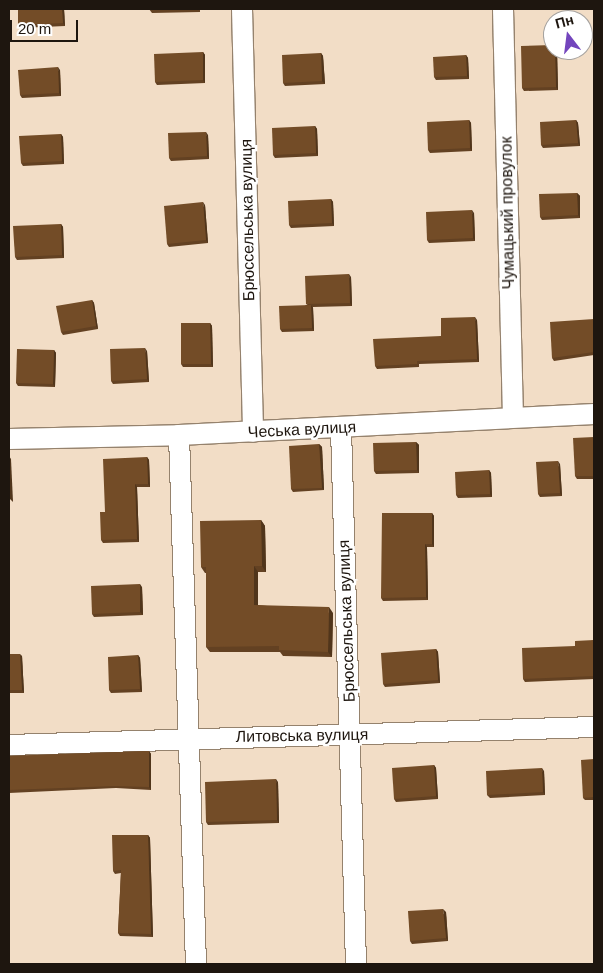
<!DOCTYPE html>
<html>
<head>
<meta charset="utf-8">
<style>
	body { margin:0 }
	#map { position:relative; width:603px; height:973px; overflow:hidden; background:#f2ddc6; font-family:Arial,sans-serif }
	div>[style] { position:absolute }
	.roads { filter:drop-shadow(1px 0 #95826d) drop-shadow(-1px 0 #95826d) drop-shadow(0 1px #95826d) drop-shadow(0 -1px #95826d) }
	.minor>* { height:20px; margin:-10px; padding:0 10px; transform-origin:10px; border-radius:10px; background:#fff }
	.wall>* { inset:0; background:#634122 }
	.shaded-wall>* { inset:0; background:#50351b }
	.building>* { inset:0; background:#734c27 }
	span { translate:-50% -50%; white-space:nowrap; text-align:center; line-height:1.15; -webkit-text-stroke:5px #fff; paint-order:stroke }
	.street-label { font-size:16px; color:#1e160f }
	.frame { position:absolute; inset:0; border:10px solid #1e160f; pointer-events:none }
	.north { position:absolute; left:543px; top:10px; width:50px; height:50px; box-sizing:border-box; background:#fff; border:1px solid #a5a29f; border-radius:50%; rotate:345deg; font-size:14px; font-weight:700; line-height:20px; text-align:center; color:#1e160f }
	.north::after { content:''; display:block; margin:auto; width:18px; height:22px; background:#7345bd; clip-path:polygon(50% 0,100% 100%,50% 72%,0 100%) }
	.scale { position:absolute; left:10px; top:20px; width:68px; height:22px; box-sizing:border-box; border:2px solid #1e160f; border-top:0; padding-left:6px; font-size:15px; line-height:18px; white-space:nowrap; color:#1e160f; -webkit-text-stroke:4px #fff; paint-order:stroke }
</style>
</head>
<body>
<div id="map">
	<div class="roads">
		<div class="minor">
			<div style="left:242px;top:9px;width:423px;rotate:88.5deg"></div>
			<div style="left:503px;top:9px;width:408px;rotate:88.6deg"></div>
			<div style="left:341px;top:428px;width:536px;rotate:88.4deg"></div>
			<div style="left:179px;top:435px;width:529px;rotate:88.16deg"></div>
			<div style="left:9px;top:439px;width:170px;rotate:-1.3deg"></div>
			<div style="left:179px;top:435px;width:416px;rotate:-2.9deg"></div>
			<div style="left:9px;top:745px;width:585px;rotate:-1.76deg"></div>
		</div>
	</div>
	<div class="wall">
		<div style="clip-path:polygon(64px 9px,65px 26px,20px 28px,18px 25px)"></div>
		<div style="clip-path:polygon(149px 9px,200px 9px,200px 12px,152px 13px)"></div>
		<div style="clip-path:polygon(553px 50px,557px 50px,558px 90px,524px 91px,522px 88px)"></div>
		<div style="clip-path:polygon(203px 52px,205px 55px,205px 83px,157px 85px,155px 82px)"></div>
		<div style="clip-path:polygon(321px 53px,323px 56px,325px 84px,285px 86px,283px 83px)"></div>
		<div style="clip-path:polygon(466px 55px,468px 58px,469px 79px,436px 80px,434px 77px)"></div>
		<div style="clip-path:polygon(60px 70px,61px 96px,22px 98px,20px 95px)"></div>
		<div style="clip-path:polygon(469px 120px,471px 123px,472px 151px,430px 153px,428px 150px)"></div>
		<div style="clip-path:polygon(576px 120px,578px 123px,580px 146px,543px 148px,541px 145px)"></div>
		<div style="clip-path:polygon(315px 126px,317px 129px,318px 156px,275px 158px,273px 155px)"></div>
		<div style="clip-path:polygon(61px 134px,63px 137px,64px 164px,23px 166px,21px 163px)"></div>
		<div style="clip-path:polygon(208px 135px,209px 159px,171px 161px,169px 158px)"></div>
		<div style="clip-path:polygon(577px 193px,580px 196px,580px 218px,542px 220px,540px 217px)"></div>
		<div style="clip-path:polygon(331px 199px,333px 202px,334px 226px,291px 228px,289px 225px)"></div>
		<div style="clip-path:polygon(205px 205px,208px 243px,169px 247px,167px 244px)"></div>
		<div style="clip-path:polygon(474px 213px,475px 241px,429px 243px,427px 240px)"></div>
		<div style="clip-path:polygon(61px 224px,63px 227px,64px 258px,17px 260px,15px 257px)"></div>
		<div style="clip-path:polygon(351px 277px,352px 306px,313px 307px,314px 331px,282px 332px,280px 329px,306px 305px)"></div>
		<div style="clip-path:polygon(92px 300px,94px 303px,98px 329px,63px 335px,61px 332px)"></div>
		<div style="clip-path:polygon(594px 319px,594px 355px,554px 361px,552px 358px)"></div>
		<div style="clip-path:polygon(477px 320px,479px 362px,419px 364px,419px 367px,377px 369px,375px 366px)"></div>
		<div style="clip-path:polygon(210px 323px,212px 326px,213px 367px,183px 367px,181px 364px)"></div>
		<div style="clip-path:polygon(54px 350px,56px 353px,55px 387px,18px 386px,16px 383px)"></div>
		<div style="clip-path:polygon(147px 351px,149px 382px,113px 384px,111px 381px)"></div>
		<div style="clip-path:polygon(594px 437px,594px 479px,577px 479px,575px 476px)"></div>
		<div style="clip-path:polygon(416px 442px,419px 445px,419px 473px,376px 474px,374px 471px)"></div>
		<div style="clip-path:polygon(319px 444px,322px 447px,324px 490px,293px 492px,291px 489px)"></div>
		<div style="clip-path:polygon(147px 457px,149px 460px,150px 487px,137px 487px,139px 542px,103px 543px,101px 540px,105px 512px)"></div>
		<div style="clip-path:polygon(560px 464px,562px 496px,540px 497px,538px 494px)"></div>
		<div style="clip-path:polygon(489px 470px,491px 473px,492px 497px,458px 498px,456px 495px)"></div>
		<div style="clip-path:polygon(432px 513px,434px 516px,434px 547px,427px 547px,428px 600px,383px 601px,381px 598px)"></div>
		<div style="clip-path:polygon(261px 520px,265px 526px,266px 572px,258px 572px,258px 605px,333px 613px,332px 657px,283px 656px,280px 652px,210px 652px,206px 647px,206px 573px,205px 573px,201px 567px)"></div>
		<div style="clip-path:polygon(142px 587px,143px 615px,94px 617px,92px 614px)"></div>
		<div style="clip-path:polygon(594px 640px,594px 679px,525px 682px,523px 679px,575px 646px)"></div>
		<div style="clip-path:polygon(436px 649px,438px 652px,440px 683px,385px 687px,383px 684px)"></div>
		<div style="clip-path:polygon(9px 654px,22px 656px,24px 693px,9px 693px)"></div>
		<div style="clip-path:polygon(138px 655px,140px 658px,142px 692px,111px 693px,109px 690px)"></div>
		<div style="clip-path:polygon(149px 751px,151px 754px,151px 790px,116px 788px,9px 793px,9px 756px)"></div>
		<div style="clip-path:polygon(594px 759px,594px 800px,585px 800px,583px 798px)"></div>
		<div style="clip-path:polygon(434px 765px,436px 768px,438px 799px,396px 802px,394px 799px)"></div>
		<div style="clip-path:polygon(544px 771px,545px 795px,490px 798px,487px 795px)"></div>
		<div style="clip-path:polygon(278px 782px,279px 823px,208px 825px,206px 822px)"></div>
		<div style="clip-path:polygon(148px 835px,150px 838px,153px 937px,120px 936px,118px 933px,121px 873px,115px 874px,113px 871px)"></div>
		<div style="clip-path:polygon(446px 912px,448px 941px,412px 944px,410px 941px)"></div>
	</div>
	<div class="shaded-wall">
		<div style="clip-path:polygon(62px 9px,64px 9px,65px 26px,63px 23px)"></div>
		<div style="clip-path:polygon(555px 50px,557px 50px,558px 90px,556px 87px)"></div>
		<div style="clip-path:polygon(203px 52px,205px 55px,205px 83px,203px 80px)"></div>
		<div style="clip-path:polygon(321px 53px,323px 56px,325px 84px,322px 81px)"></div>
		<div style="clip-path:polygon(466px 55px,468px 58px,469px 79px,467px 76px)"></div>
		<div style="clip-path:polygon(58px 67px,60px 70px,61px 96px,59px 93px)"></div>
		<div style="clip-path:polygon(469px 120px,471px 123px,472px 151px,470px 148px)"></div>
		<div style="clip-path:polygon(576px 120px,578px 123px,580px 146px,578px 143px)"></div>
		<div style="clip-path:polygon(315px 126px,317px 129px,318px 156px,316px 153px)"></div>
		<div style="clip-path:polygon(206px 132px,208px 135px,209px 159px,207px 156px)"></div>
		<div style="clip-path:polygon(61px 134px,63px 137px,64px 164px,62px 161px)"></div>
		<div style="clip-path:polygon(577px 193px,580px 196px,580px 218px,578px 215px)"></div>
		<div style="clip-path:polygon(331px 199px,333px 202px,334px 226px,332px 223px)"></div>
		<div style="clip-path:polygon(203px 202px,205px 205px,208px 243px,206px 240px)"></div>
		<div style="clip-path:polygon(472px 210px,474px 213px,475px 241px,473px 238px)"></div>
		<div style="clip-path:polygon(61px 224px,63px 227px,64px 258px,62px 255px)"></div>
		<div style="clip-path:polygon(349px 274px,351px 277px,352px 306px,350px 303px)"></div>
		<div style="clip-path:polygon(92px 300px,94px 303px,98px 329px,96px 326px)"></div>
		<div style="clip-path:polygon(311px 305px,313px 308px,314px 331px,312px 328px)"></div>
		<div style="clip-path:polygon(475px 317px,477px 320px,479px 362px,477px 359px)"></div>
		<div style="clip-path:polygon(210px 323px,212px 326px,213px 367px,211px 364px)"></div>
		<div style="clip-path:polygon(145px 348px,147px 351px,149px 382px,147px 379px)"></div>
		<div style="clip-path:polygon(54px 350px,56px 353px,55px 387px,53px 384px)"></div>
		<div style="clip-path:polygon(416px 442px,419px 445px,419px 473px,417px 470px)"></div>
		<div style="clip-path:polygon(319px 444px,322px 447px,324px 490px,322px 488px)"></div>
		<div style="clip-path:polygon(9px 456px,11px 459px,13px 502px,10px 499px)"></div>
		<div style="clip-path:polygon(147px 457px,149px 460px,150px 487px,148px 484px)"></div>
		<div style="clip-path:polygon(558px 461px,560px 464px,562px 496px,560px 493px)"></div>
		<div style="clip-path:polygon(489px 470px,491px 473px,492px 497px,490px 494px)"></div>
		<div style="clip-path:polygon(135px 484px,137px 487px,139px 542px,137px 539px)"></div>
		<div style="clip-path:polygon(432px 513px,434px 516px,434px 547px,432px 544px)"></div>
		<div style="clip-path:polygon(261px 520px,265px 526px,266px 572px,262px 566px)"></div>
		<div style="clip-path:polygon(425px 544px,427px 547px,428px 600px,426px 597px)"></div>
		<div style="clip-path:polygon(254px 566px,258px 572px,258px 611px,254px 605px)"></div>
		<div style="clip-path:polygon(140px 584px,142px 587px,143px 615px,140px 612px)"></div>
		<div style="clip-path:polygon(329px 607px,333px 613px,332px 657px,328px 652px)"></div>
		<div style="clip-path:polygon(436px 649px,438px 652px,440px 683px,438px 680px)"></div>
		<div style="clip-path:polygon(20px 654px,22px 656px,24px 693px,22px 690px)"></div>
		<div style="clip-path:polygon(138px 655px,140px 658px,142px 692px,140px 689px)"></div>
		<div style="clip-path:polygon(149px 751px,151px 754px,151px 790px,149px 787px)"></div>
		<div style="clip-path:polygon(434px 765px,436px 768px,438px 799px,436px 796px)"></div>
		<div style="clip-path:polygon(542px 768px,544px 771px,545px 795px,543px 792px)"></div>
		<div style="clip-path:polygon(276px 779px,278px 782px,279px 823px,277px 820px)"></div>
		<div style="clip-path:polygon(148px 835px,150px 838px,153px 937px,151px 934px)"></div>
		<div style="clip-path:polygon(443px 909px,446px 912px,448px 941px,446px 938px)"></div>
	</div>
	<div class="building">
		<div style="clip-path:polygon(18px 9px,62px 9px,63px 23px,18px 25px)"></div>
		<div style="clip-path:polygon(149px 9px,197px 9px,150px 10px)"></div>
		<div style="clip-path:polygon(553px 45px,553px 50px,555px 50px,556px 87px,522px 88px,521px 46px)"></div>
		<div style="clip-path:polygon(203px 52px,203px 80px,155px 82px,154px 54px)"></div>
		<div style="clip-path:polygon(321px 53px,322px 81px,283px 83px,282px 55px)"></div>
		<div style="clip-path:polygon(466px 55px,467px 76px,434px 77px,433px 57px)"></div>
		<div style="clip-path:polygon(58px 67px,59px 93px,20px 95px,18px 70px)"></div>
		<div style="clip-path:polygon(469px 120px,470px 148px,428px 150px,427px 122px)"></div>
		<div style="clip-path:polygon(576px 120px,578px 143px,541px 145px,540px 122px)"></div>
		<div style="clip-path:polygon(315px 126px,316px 153px,273px 155px,272px 128px)"></div>
		<div style="clip-path:polygon(206px 132px,207px 156px,169px 158px,168px 133px)"></div>
		<div style="clip-path:polygon(61px 134px,62px 161px,21px 163px,19px 136px)"></div>
		<div style="clip-path:polygon(577px 193px,578px 215px,540px 217px,539px 194px)"></div>
		<div style="clip-path:polygon(331px 199px,332px 223px,289px 225px,288px 201px)"></div>
		<div style="clip-path:polygon(203px 202px,206px 240px,167px 244px,164px 206px)"></div>
		<div style="clip-path:polygon(472px 210px,473px 238px,427px 240px,426px 212px)"></div>
		<div style="clip-path:polygon(61px 224px,62px 255px,15px 257px,13px 226px)"></div>
		<div style="clip-path:polygon(349px 274px,350px 303px,306px 304px,305px 276px)"></div>
		<div style="clip-path:polygon(92px 300px,96px 326px,61px 332px,56px 306px)"></div>
		<div style="clip-path:polygon(311px 305px,312px 328px,280px 329px,279px 306px)"></div>
		<div style="clip-path:polygon(475px 317px,477px 359px,417px 361px,417px 364px,375px 366px,373px 339px,441px 336px,441px 318px)"></div>
		<div style="clip-path:polygon(594px 319px,594px 352px,552px 358px,550px 322px)"></div>
		<div style="clip-path:polygon(181px 323px,210px 323px,211px 364px,181px 364px)"></div>
		<div style="clip-path:polygon(145px 348px,147px 379px,111px 381px,110px 349px)"></div>
		<div style="clip-path:polygon(17px 349px,54px 350px,53px 384px,16px 383px)"></div>
		<div style="clip-path:polygon(594px 437px,594px 476px,575px 476px,573px 438px)"></div>
		<div style="clip-path:polygon(416px 442px,417px 470px,374px 471px,373px 443px)"></div>
		<div style="clip-path:polygon(319px 444px,322px 488px,291px 489px,289px 446px)"></div>
		<div style="clip-path:polygon(9px 456px,10px 499px,9px 499px)"></div>
		<div style="clip-path:polygon(147px 457px,148px 484px,135px 484px,137px 539px,101px 540px,100px 512px,105px 512px,103px 459px)"></div>
		<div style="clip-path:polygon(558px 461px,560px 493px,538px 494px,536px 462px)"></div>
		<div style="clip-path:polygon(489px 470px,490px 494px,456px 495px,455px 472px)"></div>
		<div style="clip-path:polygon(382px 513px,432px 513px,432px 544px,425px 544px,426px 597px,381px 598px)"></div>
		<div style="clip-path:polygon(261px 520px,262px 566px,254px 566px,254px 605px,329px 607px,328px 652px,279px 650px,279px 646px,206px 647px,206px 567px,201px 567px,200px 521px)"></div>
		<div style="clip-path:polygon(140px 584px,140px 612px,92px 614px,91px 586px)"></div>
		<div style="clip-path:polygon(594px 640px,594px 676px,523px 679px,522px 648px,575px 646px,575px 641px)"></div>
		<div style="clip-path:polygon(436px 649px,438px 680px,383px 684px,381px 653px)"></div>
		<div style="clip-path:polygon(9px 654px,20px 654px,22px 690px,9px 690px)"></div>
		<div style="clip-path:polygon(138px 655px,140px 689px,109px 690px,108px 657px)"></div>
		<div style="clip-path:polygon(149px 751px,149px 787px,114px 786px,9px 790px,9px 756px)"></div>
		<div style="clip-path:polygon(594px 759px,594px 797px,583px 798px,581px 760px)"></div>
		<div style="clip-path:polygon(434px 765px,436px 796px,394px 799px,392px 768px)"></div>
		<div style="clip-path:polygon(542px 768px,543px 792px,487px 795px,486px 771px)"></div>
		<div style="clip-path:polygon(276px 779px,277px 820px,206px 822px,205px 782px)"></div>
		<div style="clip-path:polygon(112px 835px,148px 835px,151px 934px,118px 933px,121px 870px,113px 871px)"></div>
		<div style="clip-path:polygon(443px 909px,446px 938px,410px 941px,408px 911px)"></div>
	</div>
	<div class="street-label">
		<span style="left:508px;top:213px;rotate:-91deg">Чумацький провулок</span>
		<span style="left:248px;top:220px;rotate:-91deg">Брюссельська вулиця</span>
		<span style="left:302px;top:430px;rotate:-3deg">Чеська вулиця</span>
		<span style="left:347px;top:621px;rotate:-92deg">Брюссельська вулиця</span>
		<span style="left:302px;top:736px;rotate:-1deg">Литовська вулиця</span>
	</div>
	<div class="frame"></div>
	<div class="north">Пн</div>
	<div class="scale">20 m</div>
</div>
</body>
</html>
